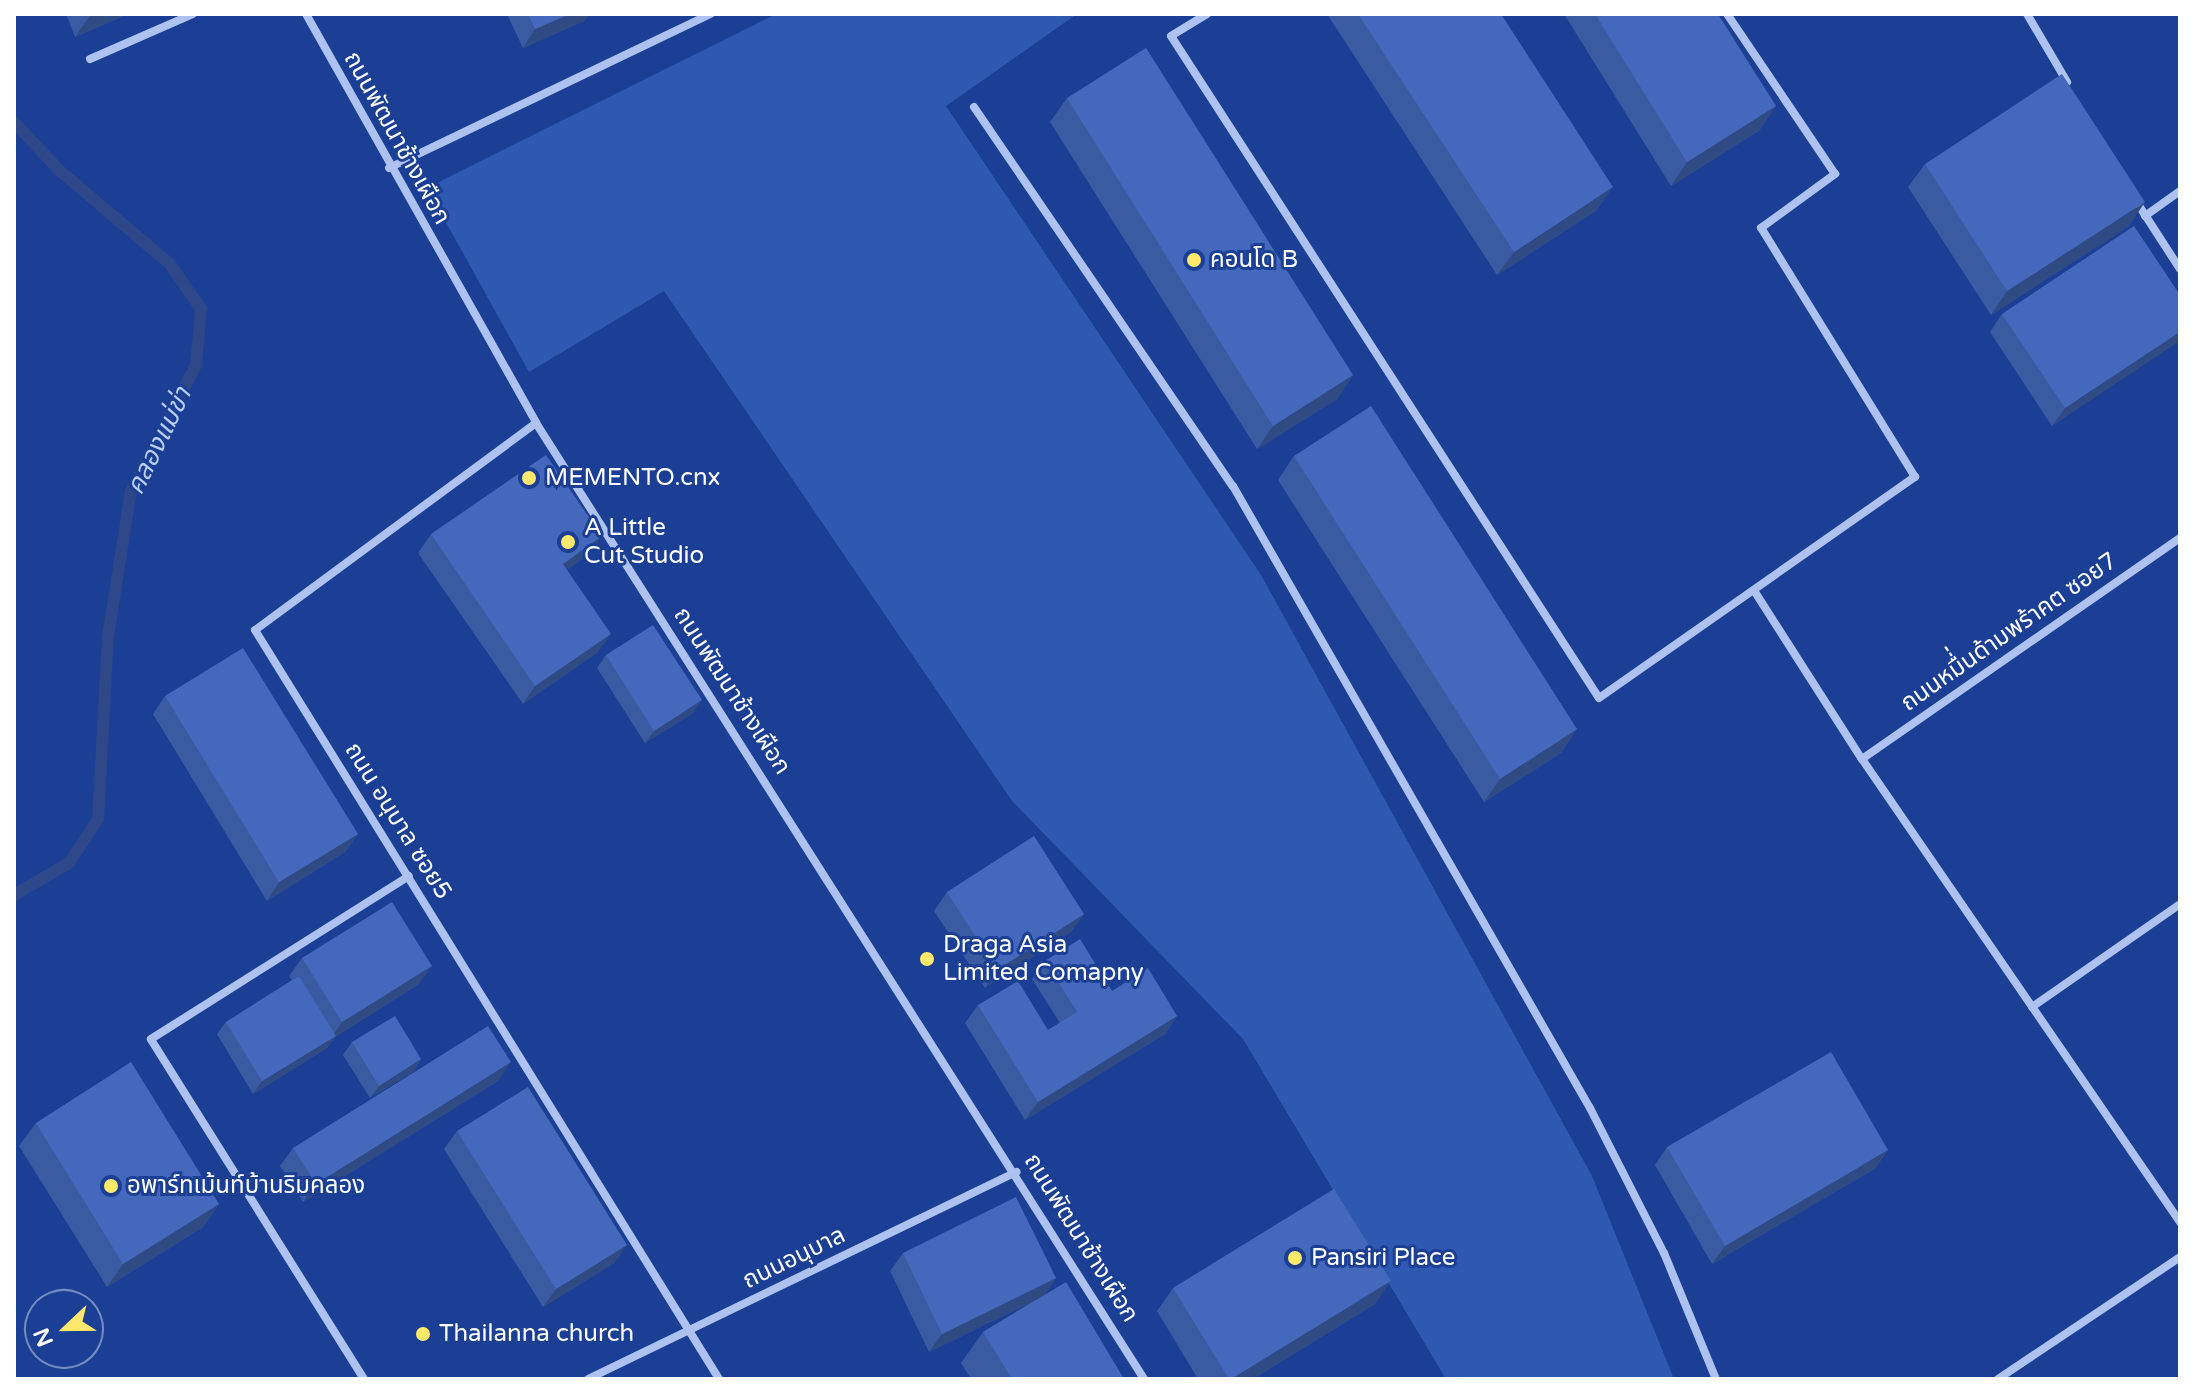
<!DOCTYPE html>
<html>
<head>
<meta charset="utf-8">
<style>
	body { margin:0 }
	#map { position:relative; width:2194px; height:1393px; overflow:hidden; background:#1b3f95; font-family:"Varela Round","Noto Sans Thai",sans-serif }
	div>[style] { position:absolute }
	.green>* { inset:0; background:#2f58b3 }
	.stream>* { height:12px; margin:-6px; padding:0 6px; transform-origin:6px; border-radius:6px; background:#2d4788 }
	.minor>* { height:8px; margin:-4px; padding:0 4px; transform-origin:4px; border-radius:4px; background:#adc2f0 }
	.wall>* { inset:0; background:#3a5aa2 }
	.shaded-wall>* { inset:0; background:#304a84 }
	.building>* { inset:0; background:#4469bc }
	.dots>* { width:22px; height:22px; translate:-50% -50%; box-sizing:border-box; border:4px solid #1b3f95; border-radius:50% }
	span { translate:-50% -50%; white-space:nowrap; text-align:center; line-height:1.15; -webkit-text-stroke:6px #1b3f95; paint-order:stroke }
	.street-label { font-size:24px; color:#fff }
	.poi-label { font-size:24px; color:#fff }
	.left { translate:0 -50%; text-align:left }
	.water-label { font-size:26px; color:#b9cdf6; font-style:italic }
	.frame { position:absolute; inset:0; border:16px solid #fff; pointer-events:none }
	.north { position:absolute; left:24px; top:1289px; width:80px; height:80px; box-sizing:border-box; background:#1b3f95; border:2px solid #768cbf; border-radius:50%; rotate:248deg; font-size:22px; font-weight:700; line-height:32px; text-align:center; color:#fff }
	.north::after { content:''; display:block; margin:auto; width:28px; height:36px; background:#ffe96c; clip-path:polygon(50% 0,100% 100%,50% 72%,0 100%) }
</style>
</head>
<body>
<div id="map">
	<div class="green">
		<div style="clip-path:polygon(776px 14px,1077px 14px,946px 106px,1261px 575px,1592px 1176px,1674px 1379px,1446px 1379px,1243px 1039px,1012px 801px,664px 291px,529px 372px,427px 188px)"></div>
	</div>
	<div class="stream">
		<div style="left:14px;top:122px;width:66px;rotate:46.8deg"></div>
		<div style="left:59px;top:170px;width:145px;rotate:40.3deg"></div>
		<div style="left:170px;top:264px;width:55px;rotate:55.4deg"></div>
		<div style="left:201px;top:309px;width:56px;rotate:95.1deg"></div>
		<div style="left:196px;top:365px;width:142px;rotate:117.3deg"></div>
		<div style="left:131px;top:491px;width:147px;rotate:99deg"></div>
		<div style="left:108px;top:636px;width:183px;rotate:93.1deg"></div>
		<div style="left:98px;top:819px;width:53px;rotate:123.4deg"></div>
		<div style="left:69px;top:863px;width:64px;rotate:149.8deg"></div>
	</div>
	<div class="minor">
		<div style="left:306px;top:14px;width:469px;rotate:60.6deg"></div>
		<div style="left:536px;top:423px;width:1133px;rotate:57.54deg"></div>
		<div style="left:1207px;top:14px;width:42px;rotate:148.6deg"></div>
		<div style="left:1171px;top:36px;width:788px;rotate:57.12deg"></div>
		<div style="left:1599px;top:698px;width:386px;rotate:-35deg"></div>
		<div style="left:1915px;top:477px;width:293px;rotate:-121.7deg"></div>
		<div style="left:1761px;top:228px;width:92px;rotate:-36.1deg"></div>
		<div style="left:1835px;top:174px;width:193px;rotate:-124deg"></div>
		<div style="left:2027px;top:14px;width:79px;rotate:59.5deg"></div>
		<div style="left:90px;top:59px;width:112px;rotate:-23.6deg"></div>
		<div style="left:974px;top:107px;width:459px;rotate:55.7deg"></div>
		<div style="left:1233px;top:486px;width:717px;rotate:60.15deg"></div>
		<div style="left:1590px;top:1108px;width:163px;rotate:63deg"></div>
		<div style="left:1664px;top:1253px;width:136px;rotate:67.6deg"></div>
		<div style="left:389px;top:168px;width:357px;rotate:-25.6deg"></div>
		<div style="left:2136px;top:201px;width:81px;rotate:57.1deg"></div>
		<div style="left:2145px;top:216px;width:43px;rotate:-35.5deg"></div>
		<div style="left:536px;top:423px;width:349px;rotate:143.6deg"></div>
		<div style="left:255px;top:630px;width:881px;rotate:58.22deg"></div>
		<div style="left:1755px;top:592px;width:198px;rotate:57.4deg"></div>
		<div style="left:1862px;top:759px;width:562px;rotate:55.52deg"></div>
		<div style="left:1862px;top:759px;width:387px;rotate:-34.8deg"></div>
		<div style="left:2032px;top:1007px;width:180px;rotate:-34.8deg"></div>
		<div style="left:364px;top:1379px;width:401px;rotate:-122.1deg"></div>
		<div style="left:151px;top:1039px;width:305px;rotate:-32.3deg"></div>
		<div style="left:588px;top:1379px;width:476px;rotate:-25.8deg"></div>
		<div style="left:1998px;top:1379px;width:219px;rotate:-33.8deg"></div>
	</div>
	<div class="wall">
		<div style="clip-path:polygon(66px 14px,128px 14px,75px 37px)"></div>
		<div style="clip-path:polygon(507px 14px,589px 14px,584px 21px,523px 48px)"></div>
		<div style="clip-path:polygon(1327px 14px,1501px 14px,1597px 210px,1497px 275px)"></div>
		<div style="clip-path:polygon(1564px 14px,1718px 14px,1760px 130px,1671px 186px)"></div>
		<div style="clip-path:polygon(1067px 98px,1353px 375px,1337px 399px,1257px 449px,1050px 122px)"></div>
		<div style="clip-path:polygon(1925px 164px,2129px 226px,1991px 315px,1908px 187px)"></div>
		<div style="clip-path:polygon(2180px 295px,2052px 426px,1990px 332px,2002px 314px)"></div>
		<div style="clip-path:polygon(1294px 456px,1577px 729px,1561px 753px,1484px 802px,1278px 480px)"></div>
		<div style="clip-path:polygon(431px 534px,589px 554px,567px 570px,598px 652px,523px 704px,418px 553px)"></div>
		<div style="clip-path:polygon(606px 655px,693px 713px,645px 743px,597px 668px)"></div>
		<div style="clip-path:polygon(165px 696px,358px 834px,345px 852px,267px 901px,153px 714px)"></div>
		<div style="clip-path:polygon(947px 892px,1084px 914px,1071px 932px,985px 988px,934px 911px)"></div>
		<div style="clip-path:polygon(302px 958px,419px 984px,335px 1037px,327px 1048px,253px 1094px,217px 1034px,226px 1022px,292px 980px,289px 976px)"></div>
		<div style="clip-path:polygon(1045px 961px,1112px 991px,1177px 1016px,1165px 1034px,1025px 1120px,965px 1023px,978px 1005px,1048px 1030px,1060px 1023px,1032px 979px)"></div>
		<div style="clip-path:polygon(352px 1042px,421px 1059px,413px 1072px,370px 1098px,343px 1055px)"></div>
		<div style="clip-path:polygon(498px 1081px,303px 1202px,280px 1166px,293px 1148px)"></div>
		<div style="clip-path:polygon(36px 1123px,219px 1204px,203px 1227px,107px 1287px,19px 1146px)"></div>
		<div style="clip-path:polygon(457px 1131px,627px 1245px,614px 1263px,543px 1307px,444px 1149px)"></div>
		<div style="clip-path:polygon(1667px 1147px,1876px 1168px,1712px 1264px,1655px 1165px)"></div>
		<div style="clip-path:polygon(903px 1253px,1056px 1278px,1045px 1294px,1124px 1379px,971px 1379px,961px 1363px,983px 1332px,1032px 1302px,929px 1352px,890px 1271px)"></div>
		<div style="clip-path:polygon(1173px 1288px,1375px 1304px,1253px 1379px,1198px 1379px,1157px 1311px)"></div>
	</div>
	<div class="shaded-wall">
		<div style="clip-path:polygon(91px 14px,128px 14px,75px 37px)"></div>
		<div style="clip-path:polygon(570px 14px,589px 14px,584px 21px,523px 48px,535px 29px)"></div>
		<div style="clip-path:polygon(1776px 106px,1760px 130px,1671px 186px,1687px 162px)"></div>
		<div style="clip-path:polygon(1613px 187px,1597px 210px,1497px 275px,1514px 252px)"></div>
		<div style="clip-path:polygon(2145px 202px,2129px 226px,1991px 315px,2007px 291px)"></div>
		<div style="clip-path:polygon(2180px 332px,2180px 341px,2052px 426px,2065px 408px)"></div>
		<div style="clip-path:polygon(1353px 375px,1337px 399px,1257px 449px,1273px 426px)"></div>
		<div style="clip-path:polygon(602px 536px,589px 554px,550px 582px,563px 564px)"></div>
		<div style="clip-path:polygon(611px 634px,598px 652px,523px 704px,535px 686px)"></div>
		<div style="clip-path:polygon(702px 700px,693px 713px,645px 743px,654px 731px)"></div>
		<div style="clip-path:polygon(1577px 729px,1561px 753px,1484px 802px,1500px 779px)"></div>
		<div style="clip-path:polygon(358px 834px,345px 852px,267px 901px,279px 882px)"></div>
		<div style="clip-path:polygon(1084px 914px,1071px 932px,985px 988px,997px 970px)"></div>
		<div style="clip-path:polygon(432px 966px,419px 984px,335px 1037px,327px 1048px,253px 1094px,262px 1081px,330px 1039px,342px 1022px)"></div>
		<div style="clip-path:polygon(1177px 1016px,1165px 1034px,1025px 1120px,1038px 1102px)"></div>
		<div style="clip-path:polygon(421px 1059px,413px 1072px,370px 1098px,379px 1086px)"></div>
		<div style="clip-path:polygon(511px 1062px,498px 1081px,303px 1202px,316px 1184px)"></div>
		<div style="clip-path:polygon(1888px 1150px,1876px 1168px,1712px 1264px,1725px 1246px)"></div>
		<div style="clip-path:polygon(219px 1204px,203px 1227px,107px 1287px,123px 1264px)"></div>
		<div style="clip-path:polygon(627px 1245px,614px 1263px,543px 1307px,556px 1289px)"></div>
		<div style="clip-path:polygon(1056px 1278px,1043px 1297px,929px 1352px,942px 1334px)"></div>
		<div style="clip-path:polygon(1391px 1281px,1375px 1304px,1253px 1379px,1231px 1379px)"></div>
	</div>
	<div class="building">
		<div style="clip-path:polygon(528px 14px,570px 14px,535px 29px)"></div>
		<div style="clip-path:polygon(1358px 14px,1501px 14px,1613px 187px,1514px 252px)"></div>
		<div style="clip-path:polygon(1595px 14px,1718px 14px,1776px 106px,1687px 162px)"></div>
		<div style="clip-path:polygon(1146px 48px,1353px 375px,1273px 426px,1067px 98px)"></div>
		<div style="clip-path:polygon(2062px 74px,2145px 202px,2007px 291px,1925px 164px)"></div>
		<div style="clip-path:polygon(2134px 226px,2180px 295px,2180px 332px,2065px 408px,2002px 314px)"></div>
		<div style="clip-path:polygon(1371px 406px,1577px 729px,1500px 779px,1294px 456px)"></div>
		<div style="clip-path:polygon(546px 455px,602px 536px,563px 564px,611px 634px,535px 686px,431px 534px)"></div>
		<div style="clip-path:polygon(653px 625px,702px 700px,654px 731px,606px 655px)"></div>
		<div style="clip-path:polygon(243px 648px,358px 834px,279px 882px,165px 696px)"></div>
		<div style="clip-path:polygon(1034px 836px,1084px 914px,997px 970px,947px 892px)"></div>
		<div style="clip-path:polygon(392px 902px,432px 966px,342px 1022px,302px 958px)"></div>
		<div style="clip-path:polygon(1080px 939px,1112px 991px,1148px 968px,1177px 1016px,1038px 1102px,978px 1005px,1018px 981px,1048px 1030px,1077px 1012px,1045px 961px)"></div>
		<div style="clip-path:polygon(299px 976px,336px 1036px,262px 1081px,226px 1022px)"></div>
		<div style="clip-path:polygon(395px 1016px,421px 1059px,379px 1086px,352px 1042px)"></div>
		<div style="clip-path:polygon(488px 1026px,511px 1062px,316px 1184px,293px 1148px)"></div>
		<div style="clip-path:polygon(1831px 1052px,1888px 1150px,1725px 1246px,1667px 1147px)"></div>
		<div style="clip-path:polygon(131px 1062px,219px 1204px,123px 1264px,36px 1123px)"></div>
		<div style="clip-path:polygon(528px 1087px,627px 1245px,556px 1289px,457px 1131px)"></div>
		<div style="clip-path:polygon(1334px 1189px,1391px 1281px,1231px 1379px,1229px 1379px,1173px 1288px)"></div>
		<div style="clip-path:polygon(1016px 1197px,1056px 1278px,942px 1334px,903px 1253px)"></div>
		<div style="clip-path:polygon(1066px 1282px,1124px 1379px,1012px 1379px,983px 1332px)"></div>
	</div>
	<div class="dots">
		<div style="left:1194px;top:260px;background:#ffe96c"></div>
		<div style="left:529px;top:478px;background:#ffe96c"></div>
		<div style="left:568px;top:542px;background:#ffe96c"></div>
		<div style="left:927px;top:959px;background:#ffe96c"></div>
		<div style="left:111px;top:1186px;background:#ffe96c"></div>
		<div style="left:1295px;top:1258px;background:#ffe96c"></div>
		<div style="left:423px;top:1334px;background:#ffe96c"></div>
	</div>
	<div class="street-label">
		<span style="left:397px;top:138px;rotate:61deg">ถนนพัฒนาช้างเผือก</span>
		<span style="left:2009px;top:632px;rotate:-35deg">ถนนหมื่่นด้ามพร้าคต ซอย7</span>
		<span style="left:732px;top:691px;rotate:57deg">ถนนพัฒนาช้างเผือก</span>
		<span style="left:398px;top:821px;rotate:58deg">ถนน อนุบาล ซอย5</span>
		<span style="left:1081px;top:1238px;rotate:58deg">ถนนพัฒนาช้างเผือก</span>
		<span style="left:794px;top:1258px;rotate:-26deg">ถนนอนุบาล</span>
	</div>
	<div class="poi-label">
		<span class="left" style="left:1210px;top:260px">คอนโด B</span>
		<span class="left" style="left:545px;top:478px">MEMENTO.cnx</span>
		<span class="left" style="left:584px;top:542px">A Little<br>Cut Studio</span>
		<span class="left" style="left:943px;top:959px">Draga Asia<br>Limited Comapny</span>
		<span class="left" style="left:127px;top:1186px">อพาร์ทเม้นท์บ้านริมคลอง</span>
		<span class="left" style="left:1311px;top:1258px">Pansiri Place</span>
		<span class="left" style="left:439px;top:1334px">Thailanna church</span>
	</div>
	<div class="water-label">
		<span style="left:159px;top:441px;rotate:-64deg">คลองแม่ข่า</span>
	</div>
	<div class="frame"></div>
	<div class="north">N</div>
</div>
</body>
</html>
